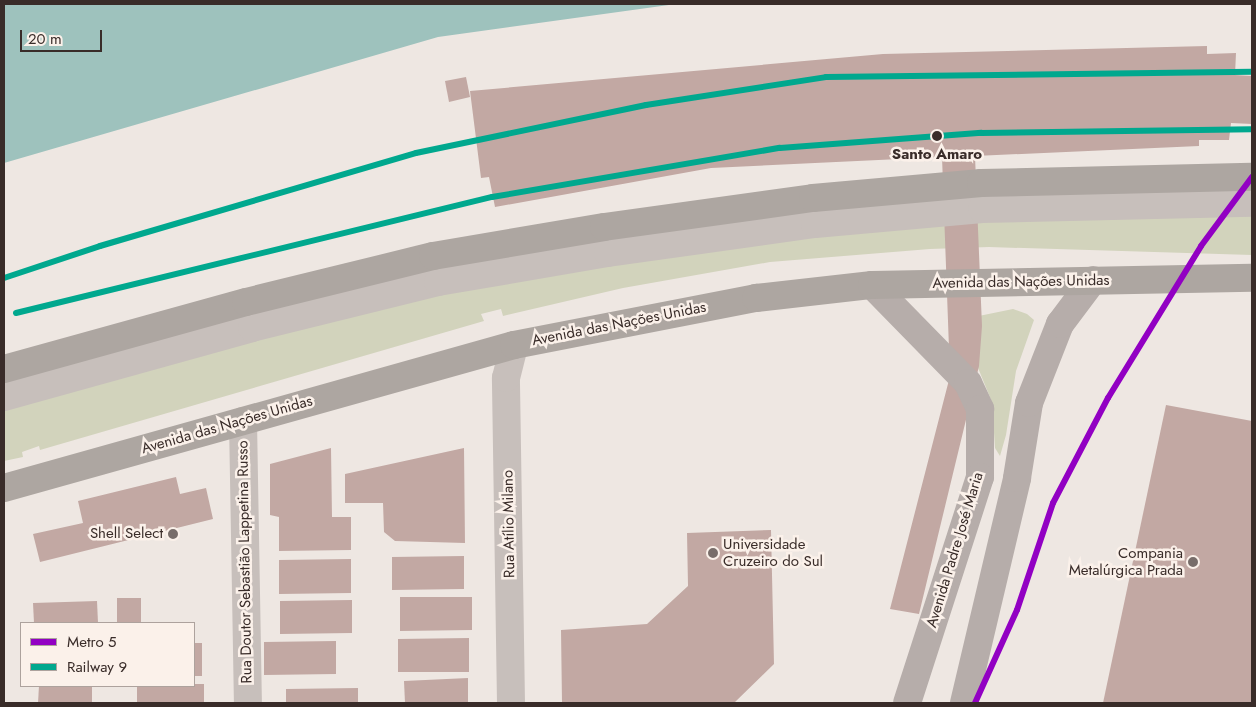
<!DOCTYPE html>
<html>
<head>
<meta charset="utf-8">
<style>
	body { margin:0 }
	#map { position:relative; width:1256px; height:707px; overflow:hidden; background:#eee7e2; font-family:Jost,sans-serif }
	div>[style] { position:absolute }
	.green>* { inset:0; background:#d2d3bc }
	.water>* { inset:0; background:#9ec2bd }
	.building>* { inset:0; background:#c2a8a3 }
	.minor>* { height:28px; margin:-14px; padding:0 14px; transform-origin:14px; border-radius:14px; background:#c7bfbb }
	.major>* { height:28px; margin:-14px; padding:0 14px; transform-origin:14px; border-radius:14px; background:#b6adaa }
	.highway>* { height:28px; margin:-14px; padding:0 14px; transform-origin:14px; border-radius:14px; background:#ada6a1 }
	.rail-1>* { height:6px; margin:-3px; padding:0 3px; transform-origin:3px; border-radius:3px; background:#00a88e }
	.metro-1>* { height:6px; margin:-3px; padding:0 3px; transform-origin:3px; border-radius:3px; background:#9200c3 }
	.dots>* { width:14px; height:14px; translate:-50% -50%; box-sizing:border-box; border:2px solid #fbf1ea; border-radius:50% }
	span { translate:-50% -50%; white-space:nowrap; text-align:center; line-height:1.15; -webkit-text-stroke:5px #fbf1ea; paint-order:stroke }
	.stop-label { font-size:15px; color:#392c29; font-weight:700 }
	.street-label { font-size:15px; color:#392c29 }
	.poi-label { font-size:15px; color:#392c29 }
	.right { translate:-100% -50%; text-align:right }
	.left { translate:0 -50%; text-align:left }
	.frame { position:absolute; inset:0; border:5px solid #392c29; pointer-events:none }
	.legend { position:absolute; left:20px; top:622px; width:175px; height:65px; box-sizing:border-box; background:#fbf1ea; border:1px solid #ada29d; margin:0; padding:6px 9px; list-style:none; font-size:15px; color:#392c29 }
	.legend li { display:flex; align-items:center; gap:10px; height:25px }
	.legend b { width:25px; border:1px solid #ada29d }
	.scale { position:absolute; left:20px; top:30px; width:82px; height:22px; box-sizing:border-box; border:2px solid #392c29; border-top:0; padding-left:6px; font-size:15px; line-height:18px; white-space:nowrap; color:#392c29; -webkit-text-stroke:4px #fbf1ea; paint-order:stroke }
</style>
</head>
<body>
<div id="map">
	<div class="green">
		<div style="clip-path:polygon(1252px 207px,1252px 255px,989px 247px,930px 249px,770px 262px,623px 288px,503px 316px,501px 309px,481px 314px,484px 321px,40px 450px,39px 446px,22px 452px,23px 457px,4px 461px,4px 405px,287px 324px,753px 235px)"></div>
		<div style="clip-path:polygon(1013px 309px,1027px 314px,1034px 320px,1016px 371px,1006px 435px,1000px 456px,995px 448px,992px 402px,974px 358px,969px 318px)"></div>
	</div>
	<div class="water">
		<div style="clip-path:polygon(4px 4px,676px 4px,438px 37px,4px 163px)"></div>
	</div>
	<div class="building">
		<div style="clip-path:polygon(1207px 46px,1207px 54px,1236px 53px,1235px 75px,1252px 76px,1252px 124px,1231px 123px,1229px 140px,1199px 140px,1199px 146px,975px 156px,982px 326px,979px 366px,919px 614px,890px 609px,950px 376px,942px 157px,711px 168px,495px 207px,489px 177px,481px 178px,470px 91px,883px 54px)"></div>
		<div style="clip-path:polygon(466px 77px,470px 97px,449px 102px,445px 81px)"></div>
		<div style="clip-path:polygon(1166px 405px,1252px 421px,1252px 703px,1103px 703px)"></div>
		<div style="clip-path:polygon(331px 448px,332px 517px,351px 517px,351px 550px,279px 551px,279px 517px,270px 515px,270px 464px)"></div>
		<div style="clip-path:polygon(464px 448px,465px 543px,395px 541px,384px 532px,383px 503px,345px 503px,345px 474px)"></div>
		<div style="clip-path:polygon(176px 477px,180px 494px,206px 488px,213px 519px,40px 562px,33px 534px,83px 523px,78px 501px)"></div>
		<div style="clip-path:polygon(771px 530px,774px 664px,734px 703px,562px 703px,561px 630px,647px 624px,688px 586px,687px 533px)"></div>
		<div style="clip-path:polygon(464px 556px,464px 589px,392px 590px,392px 557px)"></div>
		<div style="clip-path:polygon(351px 559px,351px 593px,279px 594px,279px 560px)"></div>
		<div style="clip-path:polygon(400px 597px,472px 597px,472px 630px,400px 631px)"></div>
		<div style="clip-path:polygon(117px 598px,141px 598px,141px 623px,117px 623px)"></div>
		<div style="clip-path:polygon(352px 600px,352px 633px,280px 634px,280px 601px)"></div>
		<div style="clip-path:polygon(97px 601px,98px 623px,34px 623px,33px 603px)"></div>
		<div style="clip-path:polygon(469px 638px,469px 672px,398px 672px,398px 639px)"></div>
		<div style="clip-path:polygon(336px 641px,336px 674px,264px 675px,264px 642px)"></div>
		<div style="clip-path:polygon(194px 643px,202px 643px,202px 676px,194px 676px)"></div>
		<div style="clip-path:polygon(468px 678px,468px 703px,405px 703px,404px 681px)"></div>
		<div style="clip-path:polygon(194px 684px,204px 684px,204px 703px,137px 703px,137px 686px)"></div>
		<div style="clip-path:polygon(39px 686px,92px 686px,92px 703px,38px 703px)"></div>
		<div style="clip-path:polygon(358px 688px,358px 703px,286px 703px,286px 689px)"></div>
	</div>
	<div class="minor">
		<div style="left:4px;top:397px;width:257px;rotate:-15.5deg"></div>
		<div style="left:252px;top:328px;width:192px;rotate:-13.9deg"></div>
		<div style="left:438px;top:282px;width:172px;rotate:-9.7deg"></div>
		<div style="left:608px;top:253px;width:209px;rotate:-8deg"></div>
		<div style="left:815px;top:224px;width:168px;rotate:-5.1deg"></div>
		<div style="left:982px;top:209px;width:270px;rotate:-1.3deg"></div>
		<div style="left:243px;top:421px;width:282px;rotate:89deg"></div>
		<div style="left:511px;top:703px;width:325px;rotate:-90.9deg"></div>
		<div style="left:506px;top:378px;width:34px;rotate:-76deg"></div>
	</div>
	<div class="major">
		<div style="left:872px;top:285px;width:137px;rotate:45.6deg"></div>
		<div style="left:968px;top:383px;width:29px;rotate:65deg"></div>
		<div style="left:980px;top:409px;width:68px;rotate:90deg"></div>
		<div style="left:980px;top:477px;width:237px;rotate:107.9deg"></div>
		<div style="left:964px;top:703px;width:231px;rotate:-76.7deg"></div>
		<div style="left:1017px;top:478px;width:76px;rotate:-80.9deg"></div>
		<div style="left:1029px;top:403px;width:85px;rotate:-68.6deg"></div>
		<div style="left:1060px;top:324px;width:55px;rotate:-53.1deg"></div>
	</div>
	<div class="highway">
		<div style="left:4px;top:369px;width:251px;rotate:-15.5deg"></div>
		<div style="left:246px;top:302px;width:193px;rotate:-13.8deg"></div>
		<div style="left:433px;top:256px;width:173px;rotate:-9.6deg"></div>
		<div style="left:604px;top:227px;width:211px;rotate:-7.9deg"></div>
		<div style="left:813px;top:198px;width:169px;rotate:-5.1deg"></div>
		<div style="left:981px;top:183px;width:271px;rotate:-1.3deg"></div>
		<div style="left:4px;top:488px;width:530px;rotate:-15.66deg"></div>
		<div style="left:514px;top:345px;width:247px;rotate:-11deg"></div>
		<div style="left:756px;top:298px;width:117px;rotate:-6.4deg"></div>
		<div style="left:872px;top:285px;width:380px;rotate:-1.1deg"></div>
	</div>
	<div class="rail-1">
		<div style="left:4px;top:278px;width:101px;rotate:-18.4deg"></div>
		<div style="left:100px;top:246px;width:329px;rotate:-16.4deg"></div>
		<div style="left:416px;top:153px;width:235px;rotate:-11.8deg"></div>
		<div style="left:646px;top:105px;width:182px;rotate:-8.8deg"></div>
		<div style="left:826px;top:77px;width:426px;rotate:-0.7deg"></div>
		<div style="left:16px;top:313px;width:490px;rotate:-13.7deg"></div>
		<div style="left:492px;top:197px;width:292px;rotate:-9.7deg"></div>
		<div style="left:780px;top:148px;width:202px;rotate:-4.3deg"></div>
		<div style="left:981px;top:133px;width:271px;rotate:-0.8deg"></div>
	</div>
	<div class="metro-1">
		<div style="left:975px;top:703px;width:102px;rotate:-65.7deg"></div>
		<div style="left:1017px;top:610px;width:113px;rotate:-71.4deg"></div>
		<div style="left:1053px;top:503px;width:119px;rotate:-62.4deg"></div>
		<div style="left:1108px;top:398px;width:178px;rotate:-58.5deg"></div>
		<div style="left:1201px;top:246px;width:86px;rotate:-53.5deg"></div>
	</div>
	<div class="dots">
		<div style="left:937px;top:136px;background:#392c29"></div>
		<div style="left:173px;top:534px;background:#786d6a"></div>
		<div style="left:713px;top:553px;background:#786d6a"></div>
		<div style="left:1193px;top:562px;background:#786d6a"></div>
	</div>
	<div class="stop-label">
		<span style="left:937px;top:155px">Santo Amaro</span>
	</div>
	<div class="street-label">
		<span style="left:1021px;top:282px;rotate:-1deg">Avenida das Nações Unidas</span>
		<span style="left:619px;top:324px;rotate:-11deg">Avenida das Nações Unidas</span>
		<span style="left:227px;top:425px;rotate:-16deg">Avenida das Nações Unidas</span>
		<span style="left:509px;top:524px;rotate:-91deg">Rua Atílio Milano</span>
		<span style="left:955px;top:550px;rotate:-73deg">Avenida Padre José Maria</span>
		<span style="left:245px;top:562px;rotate:-91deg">Rua Doutor Sebastião Lappetina Russo</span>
	</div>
	<div class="poi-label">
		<span class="right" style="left:163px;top:534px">Shell Select</span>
		<span class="left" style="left:723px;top:553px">Universidade<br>Cruzeiro do Sul</span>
		<span class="right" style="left:1183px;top:562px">Compania<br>Metalúrgica Prada</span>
	</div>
	<div class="frame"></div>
	<ul class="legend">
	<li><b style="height:6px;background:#9200c3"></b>Metro 5</li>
	<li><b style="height:6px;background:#00a88e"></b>Railway 9</li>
	</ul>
	<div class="scale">20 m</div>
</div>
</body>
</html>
